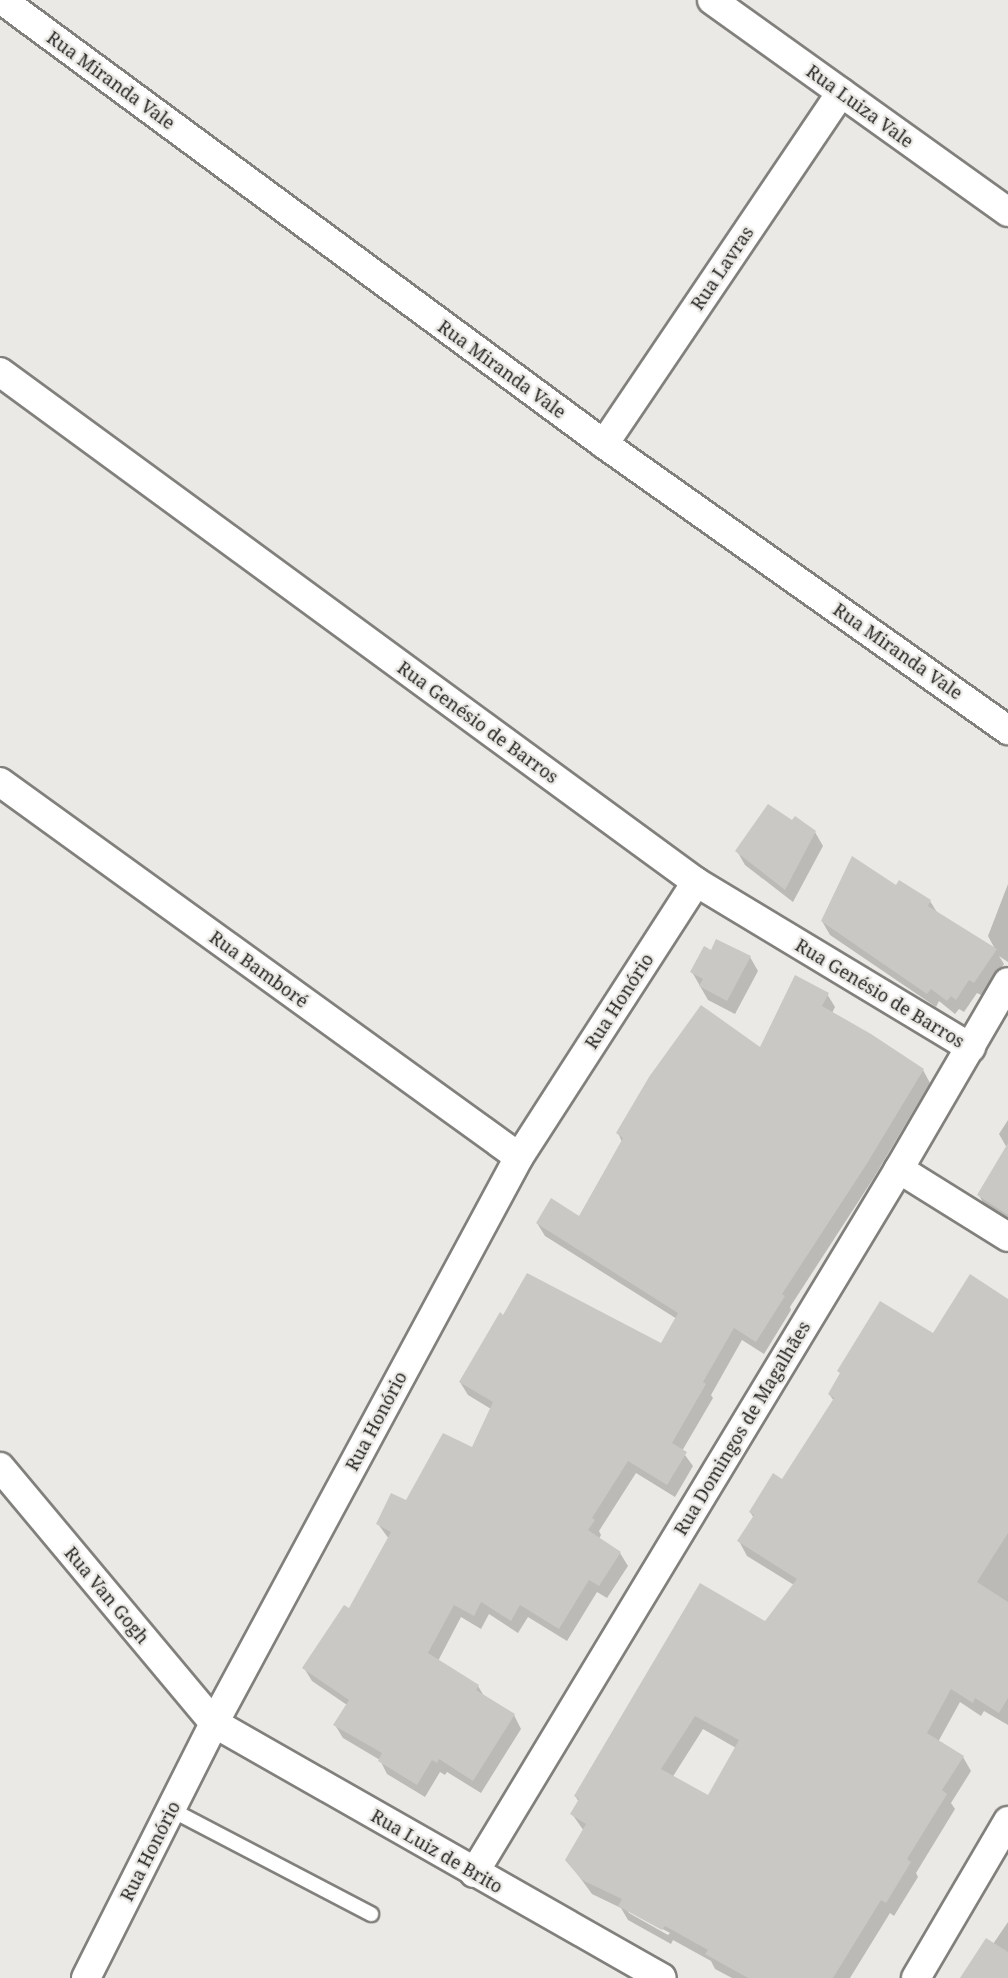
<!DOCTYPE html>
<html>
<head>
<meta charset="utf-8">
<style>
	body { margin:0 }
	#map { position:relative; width:1008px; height:1978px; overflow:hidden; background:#eae9e5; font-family:"Noto Serif",serif }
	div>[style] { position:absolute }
	.shadow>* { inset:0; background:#0003 }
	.building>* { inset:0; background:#c9c8c4 }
	.roads { filter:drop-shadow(2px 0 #82807d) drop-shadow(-2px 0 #82807d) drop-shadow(0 2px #82807d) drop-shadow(0 -2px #82807d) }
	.service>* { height:14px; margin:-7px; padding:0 7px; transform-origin:7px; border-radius:7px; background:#fff }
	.minor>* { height:28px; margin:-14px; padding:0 14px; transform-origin:14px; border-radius:14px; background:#fff }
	span { translate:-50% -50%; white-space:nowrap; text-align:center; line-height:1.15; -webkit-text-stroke:4.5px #eae9e5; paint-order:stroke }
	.street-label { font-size:18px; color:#2a2927 }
</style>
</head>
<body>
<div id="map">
	<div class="shadow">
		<div style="clip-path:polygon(793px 822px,815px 832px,823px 846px,793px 902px,745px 865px,737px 851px)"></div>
		<div style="clip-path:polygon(1008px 884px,1008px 962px,999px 956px,1004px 964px,983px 996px,977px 993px,964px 1012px,959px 1009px,955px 1014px,939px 1001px,936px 1007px,830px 935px,822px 921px,897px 887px,930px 901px,938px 914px,996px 951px,988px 936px)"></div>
		<div style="clip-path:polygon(711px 952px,750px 957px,758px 971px,735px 1014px,708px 1000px,692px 972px)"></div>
		<div style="clip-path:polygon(827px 994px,835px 1007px,832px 1013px,923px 1070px,930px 1083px,873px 1179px,790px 1307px,791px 1310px,764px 1354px,742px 1340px,711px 1395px,713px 1398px,682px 1451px,693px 1466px,675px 1497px,636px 1473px,599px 1531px,601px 1535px,599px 1539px,620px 1553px,628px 1566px,607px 1598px,597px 1592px,567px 1641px,528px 1617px,518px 1633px,489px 1614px,481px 1629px,461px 1617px,438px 1661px,478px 1686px,484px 1696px,514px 1715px,521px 1729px,481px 1793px,447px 1772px,445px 1775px,440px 1772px,425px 1797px,387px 1774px,380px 1760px,343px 1738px,335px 1725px,347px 1705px,312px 1681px,304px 1668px,350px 1610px,389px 1539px,378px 1524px,473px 1449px,491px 1409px,468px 1395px,460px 1382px,662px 1345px,677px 1319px,545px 1236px,537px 1223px,579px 1218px,622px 1142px,618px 1133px,761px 1050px)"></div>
		<div style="clip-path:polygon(1008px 1120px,1008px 1223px,987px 1210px,979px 1195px,1007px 1148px,999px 1134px)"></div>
		<div style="clip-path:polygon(evenodd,1008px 1300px,1008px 1725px,984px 1711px,981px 1716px,960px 1702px,938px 1742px,963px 1757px,971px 1771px,951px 1803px,955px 1809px,916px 1873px,918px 1877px,894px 1916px,890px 1913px,850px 1978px,732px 1978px,715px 1969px,711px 1961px,673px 1940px,671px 1944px,628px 1920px,621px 1908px,592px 1894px,567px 1860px,584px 1831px,572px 1814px,579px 1802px,575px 1796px,765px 1623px,794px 1585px,747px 1556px,739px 1541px,754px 1518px,750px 1512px,783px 1481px,834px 1401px,829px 1394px,841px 1375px,839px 1371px,933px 1335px,1008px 1300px,703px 1729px,736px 1748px,709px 1797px,672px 1778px,703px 1729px,1008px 1300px,626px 1909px,670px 1933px,668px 1935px,629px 1913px,626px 1909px)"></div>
		<div style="clip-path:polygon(1008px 1922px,1008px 1978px,966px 1978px,993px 1944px)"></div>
	</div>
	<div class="building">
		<div style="clip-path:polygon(768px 804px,792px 820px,795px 816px,816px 831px,785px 890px,735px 851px)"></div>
		<div style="clip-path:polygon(852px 856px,896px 885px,899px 880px,931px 900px,928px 906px,997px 949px,974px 983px,969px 980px,956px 1000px,951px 996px,947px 1001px,931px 989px,927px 994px,821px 921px)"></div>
		<div style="clip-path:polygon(716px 939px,751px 956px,727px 1001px,699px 986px,703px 979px,690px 972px,704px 946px,711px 950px)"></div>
		<div style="clip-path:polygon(795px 975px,829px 993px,822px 1006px,871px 1034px,924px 1069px,866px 1165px,782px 1294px,785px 1296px,756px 1342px,734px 1328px,703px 1382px,706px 1384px,672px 1443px,687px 1452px,667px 1485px,628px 1461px,592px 1518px,595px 1520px,588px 1530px,621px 1552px,599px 1586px,589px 1580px,559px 1629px,520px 1605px,511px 1621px,481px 1602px,474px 1616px,454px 1605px,428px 1653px,479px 1685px,476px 1690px,515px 1714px,473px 1781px,439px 1759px,437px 1763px,432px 1760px,417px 1785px,378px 1761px,382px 1753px,333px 1725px,349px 1700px,302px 1668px,344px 1605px,349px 1608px,391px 1532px,376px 1524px,391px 1493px,406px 1500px,443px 1433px,472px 1447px,493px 1402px,459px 1382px,500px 1312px,503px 1315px,527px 1273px,661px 1343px,678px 1313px,536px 1223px,551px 1198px,579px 1216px,623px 1138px,616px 1133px,649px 1077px,701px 1005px,760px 1047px)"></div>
		<div style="clip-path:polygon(1008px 1143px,1008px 1215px,977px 1195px)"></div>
		<div style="clip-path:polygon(evenodd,970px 1274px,1008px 1299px,1008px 1533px,977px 1582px,1008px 1602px,1008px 1698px,999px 1713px,975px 1698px,973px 1703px,951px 1689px,927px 1733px,964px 1756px,942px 1790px,947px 1794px,907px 1859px,911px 1862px,886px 1903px,881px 1900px,833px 1978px,748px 1978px,705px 1954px,708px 1950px,665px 1926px,662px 1930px,618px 1906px,622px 1899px,582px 1880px,565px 1860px,586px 1824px,570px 1814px,579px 1799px,574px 1796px,700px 1583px,765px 1621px,797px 1579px,737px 1541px,754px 1515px,749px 1512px,773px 1473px,782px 1479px,834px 1398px,828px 1394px,840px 1373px,837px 1371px,880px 1301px,933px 1333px,970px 1274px,695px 1716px,739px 1740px,708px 1795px,661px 1769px,695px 1716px)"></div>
		<div style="clip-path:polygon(986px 1938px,1008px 1952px,1008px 1978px,960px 1978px)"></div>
	</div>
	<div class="roads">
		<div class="service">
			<div style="left:170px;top:1809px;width:227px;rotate:27.6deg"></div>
		</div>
		<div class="minor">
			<div style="left:2px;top:0;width:748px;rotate:36.41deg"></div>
			<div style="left:604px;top:444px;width:495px;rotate:35.3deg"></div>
			<div style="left:712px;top:0;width:364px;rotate:35.6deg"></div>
			<div style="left:0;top:372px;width:863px;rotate:36.23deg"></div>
			<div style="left:696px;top:882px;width:321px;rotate:31.1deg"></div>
			<div style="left:604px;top:444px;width:424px;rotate:-56deg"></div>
			<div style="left:0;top:782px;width:640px;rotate:35.85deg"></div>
			<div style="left:899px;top:1169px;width:128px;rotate:32deg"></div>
			<div style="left:0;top:1467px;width:334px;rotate:50.1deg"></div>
			<div style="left:214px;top:1723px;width:515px;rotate:29.65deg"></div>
			<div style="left:474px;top:1873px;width:822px;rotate:-58.88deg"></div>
			<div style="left:899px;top:1169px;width:216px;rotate:-59.8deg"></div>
			<div style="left:86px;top:1978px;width:285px;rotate:-63.3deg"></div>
			<div style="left:214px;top:1723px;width:643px;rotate:-61.68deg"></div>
			<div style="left:519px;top:1157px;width:327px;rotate:-57.2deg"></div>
			<div style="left:916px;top:1978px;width:182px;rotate:-59.6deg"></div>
		</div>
	</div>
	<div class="street-label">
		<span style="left:111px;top:80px;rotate:36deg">Rua Miranda Vale</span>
		<span style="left:860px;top:106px;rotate:36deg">Rua Luiza Vale</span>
		<span style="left:722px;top:268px;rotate:-56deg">Rua Lavras</span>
		<span style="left:502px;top:369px;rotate:36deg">Rua Miranda Vale</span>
		<span style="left:898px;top:651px;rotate:35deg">Rua Miranda Vale</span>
		<span style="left:478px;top:722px;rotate:36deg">Rua Genésio de Barros</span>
		<span style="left:259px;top:969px;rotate:36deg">Rua Bamboré</span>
		<span style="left:880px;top:993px;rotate:31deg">Rua Genésio de Barros</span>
		<span style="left:619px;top:1001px;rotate:-57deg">Rua Honório</span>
		<span style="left:376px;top:1421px;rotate:-62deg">Rua Honório</span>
		<span style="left:742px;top:1428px;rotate:-59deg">Rua Domingos de Magalhães</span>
		<span style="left:107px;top:1595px;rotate:50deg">Rua Van Gogh</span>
		<span style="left:150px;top:1851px;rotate:-63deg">Rua Honório</span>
		<span style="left:437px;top:1851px;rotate:30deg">Rua Luiz de Brito</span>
	</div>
</div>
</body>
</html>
